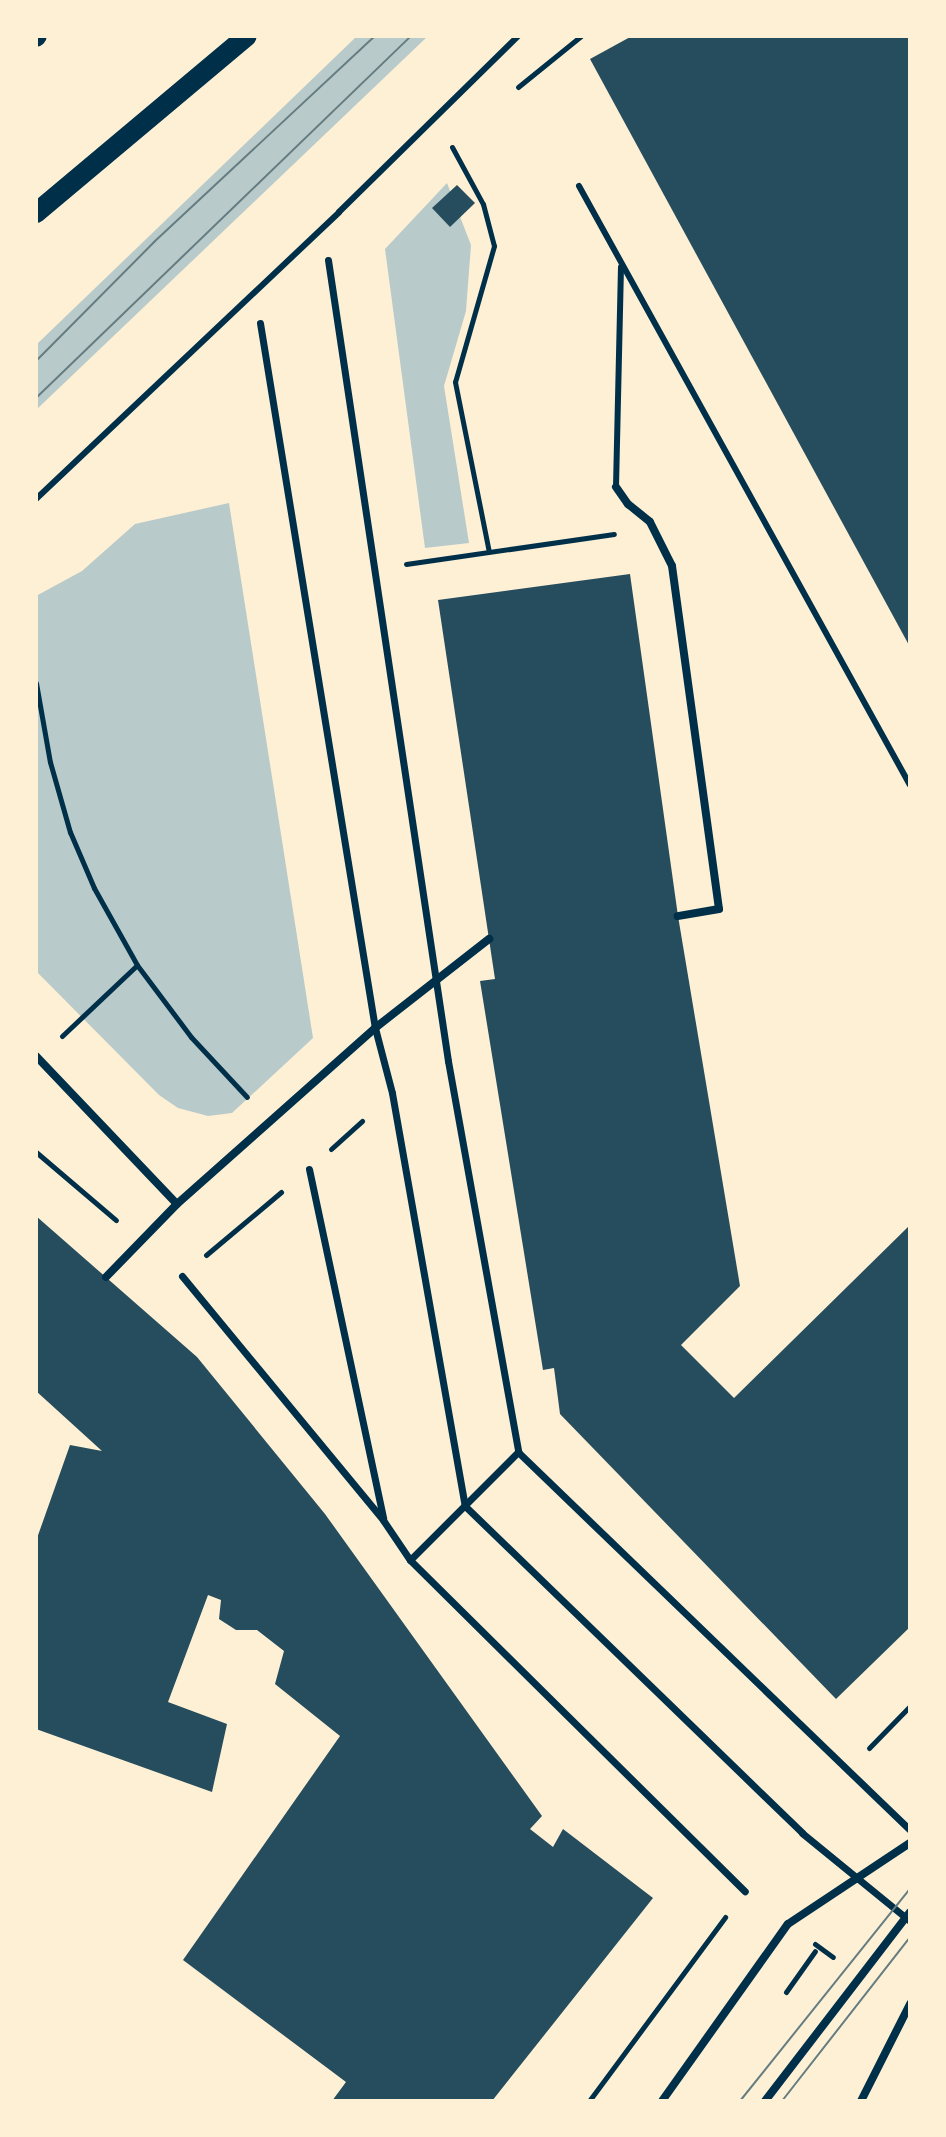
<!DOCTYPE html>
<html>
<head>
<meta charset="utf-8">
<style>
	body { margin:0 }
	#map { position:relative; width:946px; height:2137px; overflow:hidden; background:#fdf0d5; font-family:"Work Sans",sans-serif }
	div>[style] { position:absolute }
	.green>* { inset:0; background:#b9caca }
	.building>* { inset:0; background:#264d5e }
	.path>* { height:5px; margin:-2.5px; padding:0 2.5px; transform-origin:2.5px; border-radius:2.5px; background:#003049 }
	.service>* { height:6px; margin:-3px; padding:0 3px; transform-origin:3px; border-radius:3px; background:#003049 }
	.pedestrian>* { height:7px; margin:-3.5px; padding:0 3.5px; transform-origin:3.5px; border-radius:3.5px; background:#003049 }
	.minor>* { height:8px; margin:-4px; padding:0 4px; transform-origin:4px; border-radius:4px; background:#003049 }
	.primary>* { height:20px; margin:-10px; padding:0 10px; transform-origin:10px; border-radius:10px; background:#003049 }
	.tram>* { height:2px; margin:-1px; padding:0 1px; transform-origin:1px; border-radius:1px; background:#657d81 }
	span { translate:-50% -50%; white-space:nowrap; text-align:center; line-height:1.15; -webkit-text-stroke:6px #fdf0d5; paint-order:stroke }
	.frame { position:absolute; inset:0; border:38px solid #fdf0d5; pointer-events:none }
</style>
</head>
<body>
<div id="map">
	<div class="green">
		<div style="clip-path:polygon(357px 36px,428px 36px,36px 410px,36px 345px)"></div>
		<div style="clip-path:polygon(447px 183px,471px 245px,466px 311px,444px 386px,469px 543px,425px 548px,385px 249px)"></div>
		<div style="clip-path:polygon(229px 503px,313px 1038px,232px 1113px,208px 1116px,178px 1108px,159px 1095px,36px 971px,36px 596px,82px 571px,135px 524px)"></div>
	</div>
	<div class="building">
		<div style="clip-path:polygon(632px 36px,910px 36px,910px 647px,590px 59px)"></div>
		<div style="clip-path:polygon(457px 185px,475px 203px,450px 227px,432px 208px)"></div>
		<div style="clip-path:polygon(630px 574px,678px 916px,740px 1286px,681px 1345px,734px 1398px,910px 1225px,910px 1627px,836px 1699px,560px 1414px,554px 1368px,543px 1370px,480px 981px,495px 979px,438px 600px)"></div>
		<div style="clip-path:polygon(36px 1216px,197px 1357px,325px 1514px,542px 1816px,530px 1829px,553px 1847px,563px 1829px,653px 1898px,492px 2101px,332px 2101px,346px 2082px,183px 1960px,340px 1736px,275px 1684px,284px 1651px,257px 1630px,236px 1630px,219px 1619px,221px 1600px,208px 1595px,168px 1702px,227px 1724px,212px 1792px,36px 1729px,36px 1541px,70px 1445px,102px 1451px,36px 1391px)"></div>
	</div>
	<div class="path">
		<div style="left:518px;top:87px;width:81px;rotate:-39deg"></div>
		<div style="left:452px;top:147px;width:65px;rotate:61.5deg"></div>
		<div style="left:483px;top:204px;width:43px;rotate:75.3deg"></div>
		<div style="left:494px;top:246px;width:141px;rotate:106deg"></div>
		<div style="left:455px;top:382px;width:173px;rotate:78.7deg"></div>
		<div style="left:406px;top:564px;width:210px;rotate:-8.2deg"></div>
		<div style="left:36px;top:683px;width:80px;rotate:80deg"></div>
		<div style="left:50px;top:762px;width:73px;rotate:74.1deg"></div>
		<div style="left:70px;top:832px;width:61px;rotate:66.8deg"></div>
		<div style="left:94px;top:888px;width:88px;rotate:60.8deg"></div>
		<div style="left:137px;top:965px;width:90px;rotate:53.1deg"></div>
		<div style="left:191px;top:1037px;width:82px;rotate:47deg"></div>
		<div style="left:62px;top:1036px;width:103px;rotate:-43.4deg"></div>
		<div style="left:331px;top:1149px;width:42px;rotate:-42.1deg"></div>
		<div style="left:36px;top:1152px;width:105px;rotate:40.4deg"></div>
		<div style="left:206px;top:1255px;width:98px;rotate:-40deg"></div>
		<div style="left:869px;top:1748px;width:59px;rotate:-45.7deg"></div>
		<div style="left:815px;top:1944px;width:22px;rotate:36deg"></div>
		<div style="left:786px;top:1992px;width:50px;rotate:-54.7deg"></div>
		<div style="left:589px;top:2101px;width:229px;rotate:-53.5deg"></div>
	</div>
	<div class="service">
		<div style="left:579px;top:186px;width:684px;rotate:61.08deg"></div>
		<div style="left:616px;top:487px;width:220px;rotate:-88.7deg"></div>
		<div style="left:36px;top:499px;width:417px;rotate:-43.4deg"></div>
		<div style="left:339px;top:212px;width:251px;rotate:-44.5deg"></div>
	</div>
	<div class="pedestrian">
		<div style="left:328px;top:260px;width:810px;rotate:81.48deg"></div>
		<div style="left:448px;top:1061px;width:397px;rotate:79.8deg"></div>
		<div style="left:518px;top:1452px;width:545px;rotate:43.96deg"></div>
		<div style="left:260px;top:323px;width:714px;rotate:80.74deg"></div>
		<div style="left:375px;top:1028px;width:67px;rotate:75.3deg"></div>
		<div style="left:392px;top:1093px;width:419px;rotate:80deg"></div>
		<div style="left:465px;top:1506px;width:470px;rotate:44.1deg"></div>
		<div style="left:802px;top:1833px;width:139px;rotate:39.2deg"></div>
		<div style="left:309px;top:1169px;width:357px;rotate:78deg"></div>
		<div style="left:182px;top:1276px;width:316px;rotate:50.5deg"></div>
		<div style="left:383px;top:1520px;width:48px;rotate:56deg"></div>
		<div style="left:410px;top:1560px;width:471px;rotate:44.7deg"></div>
		<div style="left:410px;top:1560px;width:153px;rotate:-45deg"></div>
	</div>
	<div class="minor">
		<div style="left:616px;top:487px;width:21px;rotate:55deg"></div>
		<div style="left:628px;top:504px;width:28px;rotate:39deg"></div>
		<div style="left:650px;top:522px;width:49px;rotate:63.4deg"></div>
		<div style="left:672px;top:566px;width:346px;rotate:82.2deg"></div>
		<div style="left:719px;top:909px;width:42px;rotate:170.3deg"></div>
		<div style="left:36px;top:1056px;width:204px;rotate:46.4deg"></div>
		<div style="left:106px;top:1277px;width:102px;rotate:-45.8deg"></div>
		<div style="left:177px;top:1204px;width:265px;rotate:-41.6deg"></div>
		<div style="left:375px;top:1028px;width:145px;rotate:-38deg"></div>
		<div style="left:662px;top:2101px;width:217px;rotate:-54.6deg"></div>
		<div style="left:788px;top:1924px;width:146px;rotate:-33.6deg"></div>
		<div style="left:765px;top:2101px;width:238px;rotate:-52.5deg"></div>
		<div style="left:861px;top:2101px;width:109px;rotate:-63.2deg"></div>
	</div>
	<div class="primary">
		<div style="left:36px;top:37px;width:1px;rotate:-45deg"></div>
		<div style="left:36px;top:213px;width:275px;rotate:-40deg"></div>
	</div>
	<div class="tram">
		<div style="left:36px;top:361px;width:168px;rotate:-45.2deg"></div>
		<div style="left:154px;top:242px;width:302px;rotate:-43deg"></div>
		<div style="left:36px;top:398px;width:521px;rotate:-43.99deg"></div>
		<div style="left:740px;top:2101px;width:272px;rotate:-51.3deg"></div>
		<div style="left:782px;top:2101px;width:208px;rotate:-52deg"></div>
	</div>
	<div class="frame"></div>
</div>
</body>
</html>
